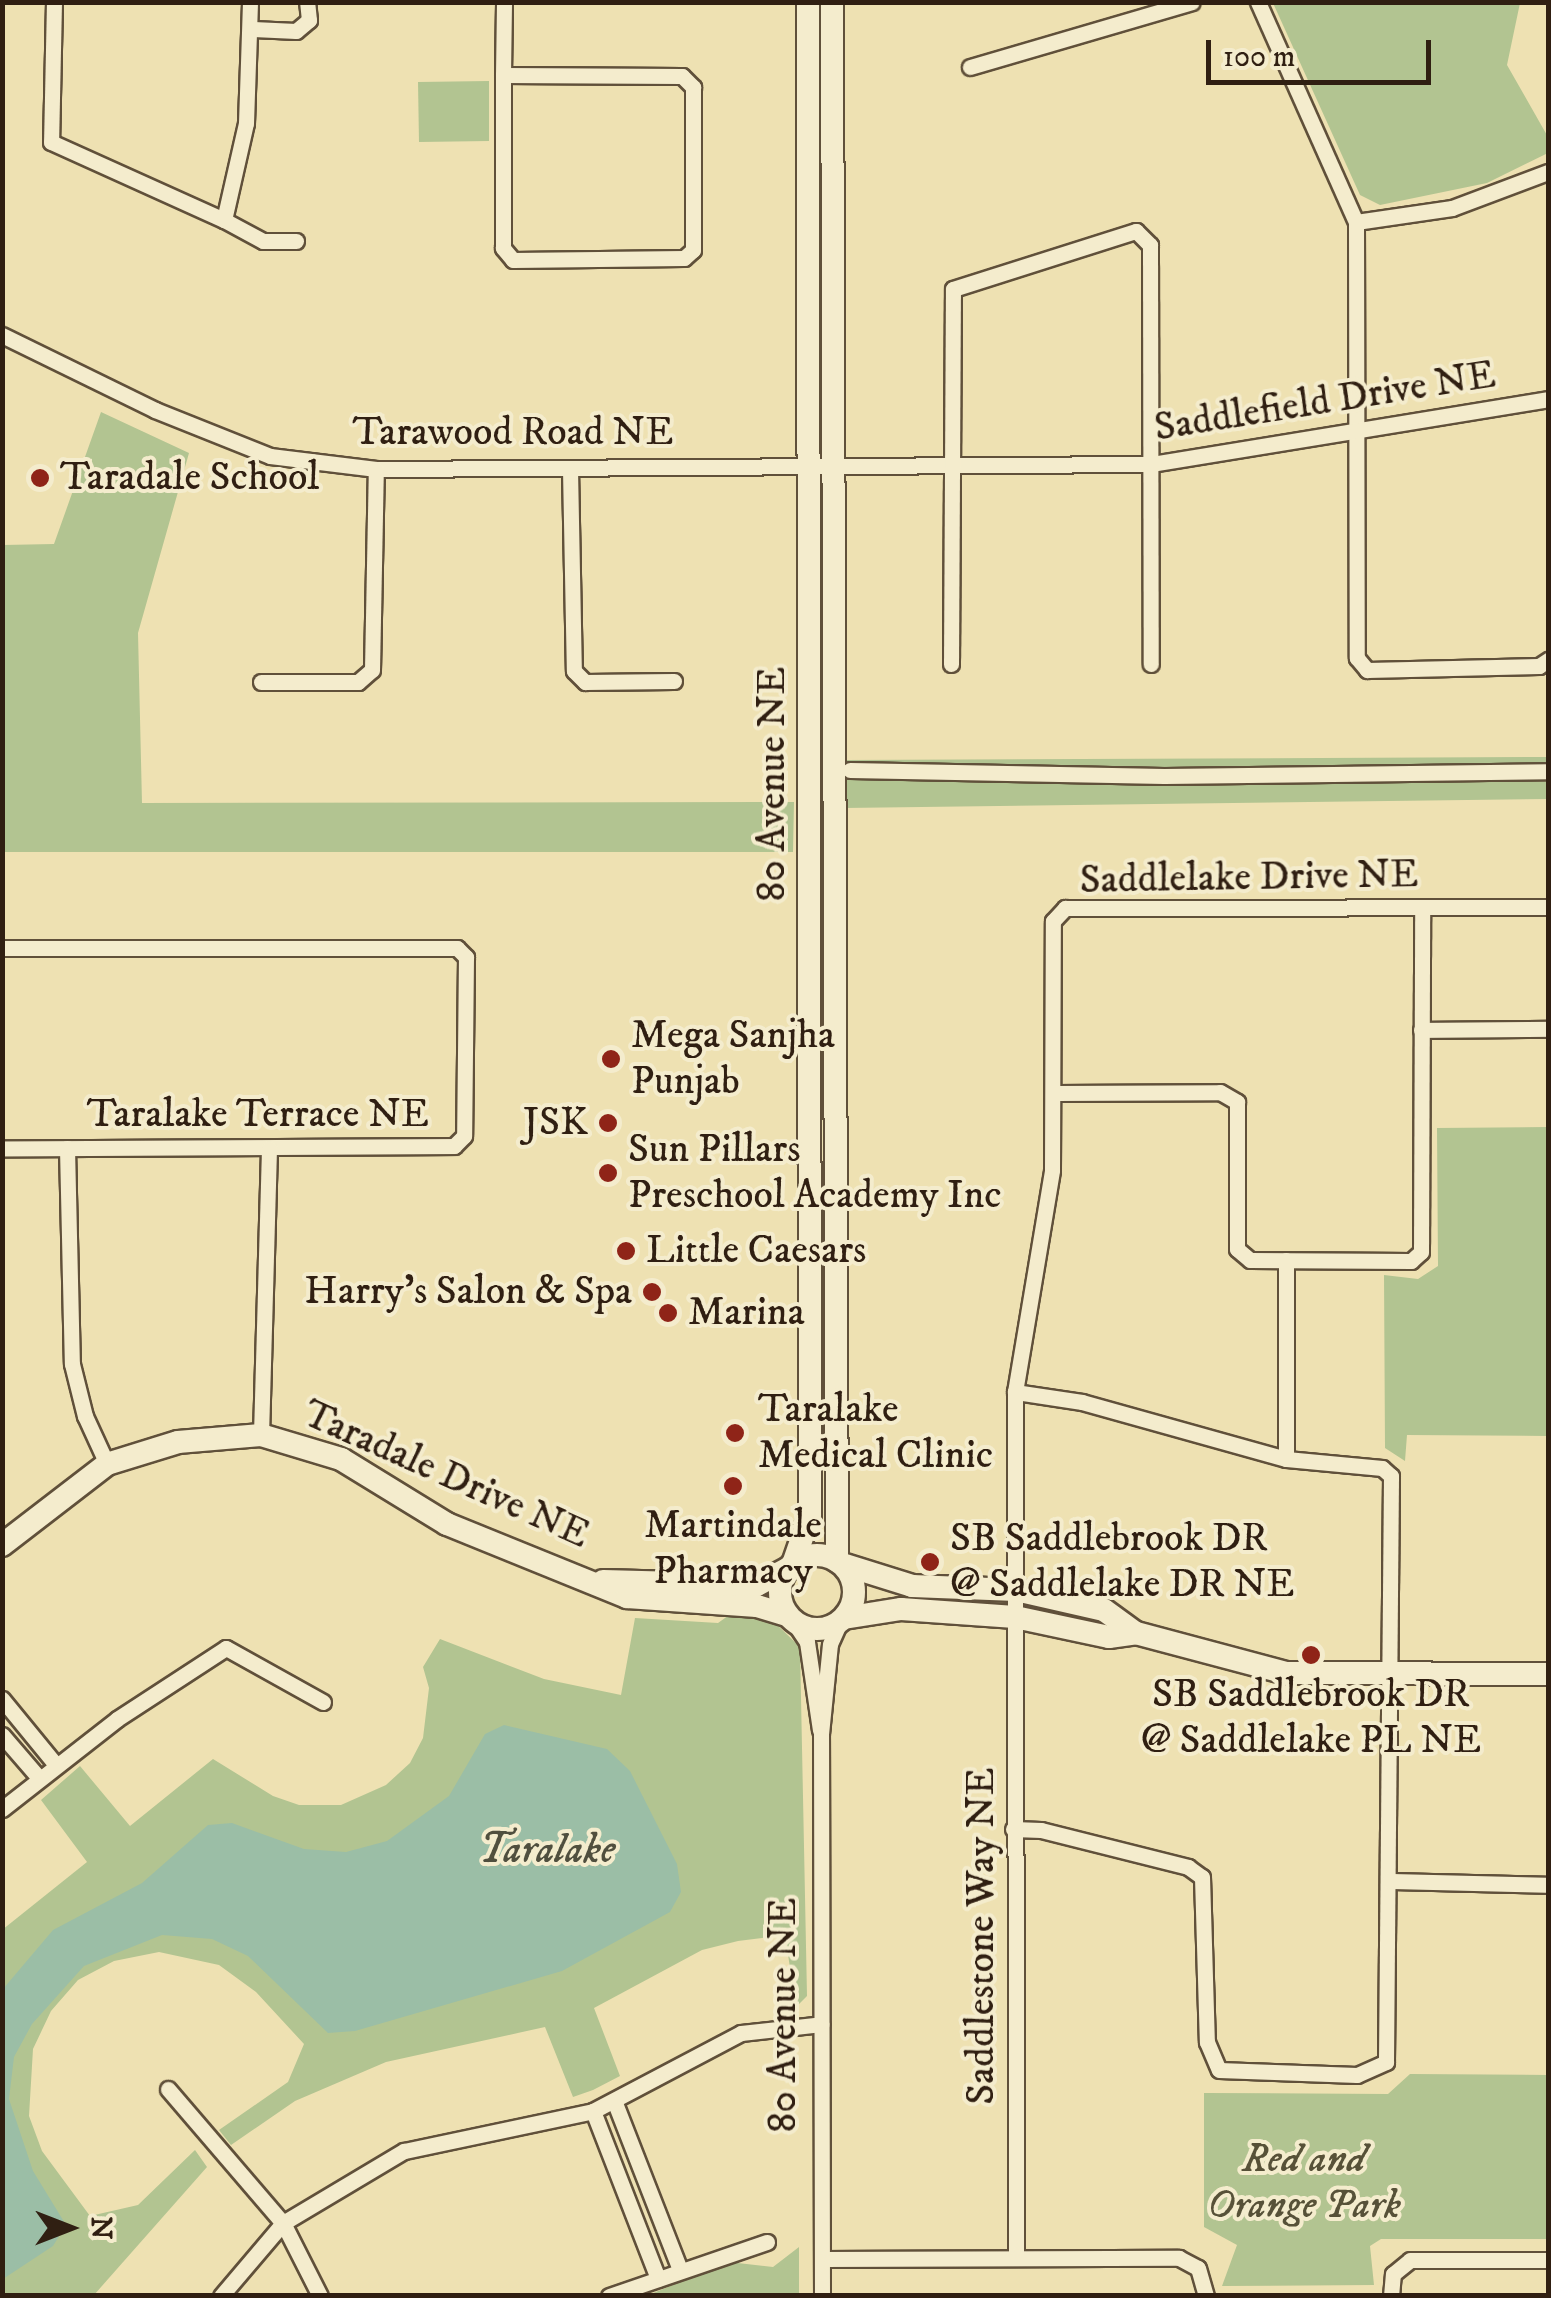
<!DOCTYPE html>
<html>
<head>
<meta charset="utf-8">
<style>
	body { margin:0 }
	#map { position:relative; width:1551px; height:2298px; overflow:hidden; background:#eee1b2; font-family:"IM FELL DW Pica",serif }
	div>[style] { position:absolute }
	.green>* { inset:0; background:#b2c491 }
	.water>* { inset:0; background:#9bbea6 }
	.roads { filter:drop-shadow(2px 0 #60503a) drop-shadow(-2px 0 #60503a) drop-shadow(0 2px #60503a) drop-shadow(0 -2px #60503a) }
	.street>* { height:15px; margin:-7.5px; padding:0 7.5px; transform-origin:7.5px; border-radius:7.5px; background:#f4eccd }
	.secondary>* { height:22px; margin:-11px; padding:0 11px; transform-origin:11px; border-radius:11px; background:#f4eccd }
	.secondary>.ring { margin:-11px; padding:0; box-sizing:content-box; background:none; border:22px solid #f4eccd; border-radius:50% }
	.dots>* { width:28px; height:28px; translate:-50% -50%; box-sizing:border-box; border:5px solid #f4eccd; border-radius:50% }
	span { translate:-50% -50%; white-space:nowrap; text-align:center; line-height:1.15; -webkit-text-stroke:8px #f4eccd; paint-order:stroke }
	.street-label { font-size:40px; color:#301f12 }
	.poi-label { font-size:40px; color:#301f12 }
	.left { translate:0 -50%; text-align:left }
	.right { translate:-100% -50%; text-align:right }
	.park-label { font-size:40px; color:#575138; font-style:italic }
	.water-label { font-size:42px; color:#504f3e; font-style:italic }
	.frame { position:absolute; inset:0; border:5px solid #301f12; pointer-events:none }
	.north { position:absolute; left:20px; top:2178px; width:100px; height:100px; -webkit-text-stroke:8px #f4eccd; paint-order:stroke; rotate:90deg; font-size:28px; font-weight:700; line-height:40px; text-align:center; color:#301f12 }
	.north::after { content:''; display:block; margin:auto; width:35px; height:45px; background:#301f12; clip-path:polygon(50% 0,100% 100%,50% 72%,0 100%) }
	.scale { position:absolute; left:1206px; top:40px; width:225px; height:45px; box-sizing:border-box; border:5px solid #301f12; border-top:0; padding-left:12px; font-size:30px; line-height:35px; white-space:nowrap; color:#301f12; -webkit-text-stroke:8px #f4eccd; paint-order:stroke }
</style>
</head>
<body>
<div id="map">
	<div class="green">
		<div style="clip-path:polygon(1273px 3px,1520px 3px,1507px 65px,1548px 137px,1548px 153px,1487px 183px,1380px 205px,1360px 195px)"></div>
		<div style="clip-path:polygon(489px 81px,489px 141px,419px 142px,418px 82px)"></div>
		<div style="clip-path:polygon(101px 412px,189px 453px,138px 633px,142px 803px,794px 802px,793px 852px,3px 852px,3px 545px,54px 544px)"></div>
		<div style="clip-path:polygon(1548px 757px,1548px 799px,844px 808px,845px 760px)"></div>
		<div style="clip-path:polygon(1548px 1127px,1548px 1436px,1407px 1435px,1405px 1461px,1385px 1448px,1384px 1275px,1418px 1279px,1438px 1266px,1437px 1128px)"></div>
		<div style="clip-path:polygon(732px 1613px,770px 1618px,800px 1647px,807px 1996px,796px 2007px,785px 1935px,738px 1941px,702px 1950px,594px 2008px,620px 2076px,593px 2090px,573px 2097px,545px 2027px,386px 2062px,295px 2101px,231px 2145px,219px 2130px,288px 2082px,304px 2044px,256px 1992px,219px 1965px,159px 1952px,114px 1961px,78px 1980px,51px 2011px,33px 2049px,29px 2116px,42px 2151px,90px 2216px,138px 2205px,195px 2150px,207px 2167px,94px 2295px,3px 2295px,2px 1930px,87px 1862px,41px 1800px,80px 1766px,130px 1826px,213px 1759px,273px 1796px,299px 1805px,341px 1805px,386px 1785px,410px 1763px,423px 1738px,429px 1688px,423px 1667px,440px 1639px,544px 1679px,621px 1695px,635px 1618px,718px 1623px)"></div>
		<div style="clip-path:polygon(1410px 2074px,1548px 2075px,1548px 2239px,1381px 2239px,1370px 2246px,1374px 2285px,1222px 2286px,1237px 2245px,1204px 2227px,1204px 2093px,1388px 2094px)"></div>
		<div style="clip-path:polygon(799px 2247px,799px 2295px,646px 2296px,729px 2262px,773px 2267px)"></div>
	</div>
	<div class="water">
		<div style="clip-path:polygon(504px 1725px,607px 1749px,630px 1771px,677px 1864px,681px 1892px,670px 1912px,562px 1971px,355px 2031px,328px 2033px,248px 1956px,212px 1939px,162px 1935px,84px 1966px,32px 2024px,14px 2057px,9px 2099px,33px 2171px,66px 2225px,53px 2246px,3px 2279px,3px 1989px,53px 1930px,142px 1883px,208px 1825px,232px 1823px,304px 1849px,346px 1852px,387px 1841px,449px 1796px,485px 1734px)"></div>
	</div>
	<div class="roads">
		<div class="street">
			<div style="left:54px;top:2px;width:140px;rotate:91.2deg"></div>
			<div style="left:51px;top:142px;width:190px;rotate:24.3deg"></div>
			<div style="left:224px;top:220px;width:99px;rotate:-77.2deg"></div>
			<div style="left:246px;top:123px;width:121px;rotate:-88.1deg"></div>
			<div style="left:1258px;top:2px;width:241px;rotate:66deg"></div>
			<div style="left:1356px;top:222px;width:436px;rotate:89.9deg"></div>
			<div style="left:1357px;top:658px;width:16px;rotate:50deg"></div>
			<div style="left:1367px;top:670px;width:172px;rotate:-1.3deg"></div>
			<div style="left:1539px;top:666px;width:11px;rotate:-34deg"></div>
			<div style="left:253px;top:29px;width:43px;rotate:2.7deg"></div>
			<div style="left:296px;top:31px;width:17px;rotate:-40deg"></div>
			<div style="left:309px;top:20px;width:18px;rotate:-96deg"></div>
			<div style="left:970px;top:67px;width:231px;rotate:-16.3deg"></div>
			<div style="left:503px;top:75px;width:179px;rotate:0.3deg"></div>
			<div style="left:682px;top:76px;width:16px;rotate:45deg"></div>
			<div style="left:693px;top:87px;width:163px;rotate:90deg"></div>
			<div style="left:693px;top:250px;width:12px;rotate:138deg"></div>
			<div style="left:684px;top:258px;width:171px;rotate:179.3deg"></div>
			<div style="left:513px;top:260px;width:16px;rotate:-130deg"></div>
			<div style="left:503px;top:248px;width:173px;rotate:-90deg"></div>
			<div style="left:503px;top:75px;width:73px;rotate:-89.2deg"></div>
			<div style="left:224px;top:220px;width:44px;rotate:28.3deg"></div>
			<div style="left:263px;top:241px;width:33px"></div>
			<div style="left:1356px;top:222px;width:97px;rotate:-8.3deg"></div>
			<div style="left:1452px;top:208px;width:103px;rotate:-20.6deg"></div>
			<div style="left:2px;top:335px;width:170px;rotate:26.1deg"></div>
			<div style="left:155px;top:410px;width:124px;rotate:21.8deg"></div>
			<div style="left:270px;top:456px;width:107px;rotate:7deg"></div>
			<div style="left:376px;top:469px;width:776px;rotate:-0.37deg"></div>
			<div style="left:1152px;top:464px;width:401px;rotate:-9.3deg"></div>
			<div style="left:570px;top:469px;width:202px;rotate:88.9deg"></div>
			<div style="left:574px;top:671px;width:16px;rotate:45deg"></div>
			<div style="left:585px;top:682px;width:89px;rotate:-0.6deg"></div>
			<div style="left:951px;top:664px;width:375px;rotate:-89.7deg"></div>
			<div style="left:953px;top:289px;width:192px;rotate:-17.6deg"></div>
			<div style="left:1136px;top:231px;width:20px;rotate:45deg"></div>
			<div style="left:1150px;top:245px;width:419px;rotate:89.9deg"></div>
			<div style="left:261px;top:682px;width:97px"></div>
			<div style="left:358px;top:682px;width:18px;rotate:-41deg"></div>
			<div style="left:372px;top:670px;width:201px;rotate:-88.9deg"></div>
			<div style="left:850px;top:770px;width:314px;rotate:1.1deg"></div>
			<div style="left:1164px;top:776px;width:384px;rotate:-0.7deg"></div>
			<div style="left:2px;top:948px;width:455px"></div>
			<div style="left:457px;top:948px;width:13px;rotate:45deg"></div>
			<div style="left:466px;top:957px;width:179px;rotate:90.6deg"></div>
			<div style="left:464px;top:1136px;width:14px;rotate:135deg"></div>
			<div style="left:454px;top:1146px;width:452px;rotate:179.7deg"></div>
			<div style="left:1421px;top:1030px;width:127px;rotate:-0.5deg"></div>
			<div style="left:1056px;top:1093px;width:164px;rotate:-0.3deg"></div>
			<div style="left:1220px;top:1092px;width:20px;rotate:30deg"></div>
			<div style="left:1237px;top:1102px;width:147px;rotate:90deg"></div>
			<div style="left:1237px;top:1249px;width:17px;rotate:40deg"></div>
			<div style="left:1250px;top:1260px;width:161px;rotate:0.4deg"></div>
			<div style="left:1411px;top:1261px;width:13px;rotate:-42deg"></div>
			<div style="left:1421px;top:1252px;width:343px;rotate:-89.8deg"></div>
			<div style="left:67px;top:1148px;width:216px;rotate:88.7deg"></div>
			<div style="left:72px;top:1364px;width:54px;rotate:76deg"></div>
			<div style="left:85px;top:1416px;width:53px;rotate:65.4deg"></div>
			<div style="left:261px;top:1435px;width:287px;rotate:-88.4deg"></div>
			<div style="left:1286px;top:1459px;width:199px;rotate:-90deg"></div>
			<div style="left:793px;top:1621px;width:25px;rotate:56deg"></div>
			<div style="left:807px;top:1642px;width:89px;rotate:81.6deg"></div>
			<div style="left:2px;top:1699px;width:85px;rotate:50.7deg"></div>
			<div style="left:2px;top:1735px;width:57px;rotate:49.3deg"></div>
			<div style="left:2px;top:1809px;width:146px;rotate:-38deg"></div>
			<div style="left:117px;top:1719px;width:130px;rotate:-33.1deg"></div>
			<div style="left:226px;top:1648px;width:111px;rotate:29.1deg"></div>
			<div style="left:1013px;top:1829px;width:28px;rotate:2deg"></div>
			<div style="left:1041px;top:1830px;width:152px;rotate:14.1deg"></div>
			<div style="left:1188px;top:1867px;width:17px;rotate:36deg"></div>
			<div style="left:1202px;top:1877px;width:165px;rotate:88.3deg"></div>
			<div style="left:1207px;top:2042px;width:30px;rotate:67deg"></div>
			<div style="left:1219px;top:2070px;width:138px;rotate:2.1deg"></div>
			<div style="left:1357px;top:2075px;width:32px;rotate:-24deg"></div>
			<div style="left:1386px;top:2062px;width:586px;rotate:-89.51deg"></div>
			<div style="left:1391px;top:1476px;width:12px;rotate:-138deg"></div>
			<div style="left:1382px;top:1468px;width:96px;rotate:-174.6deg"></div>
			<div style="left:1286px;top:1459px;width:212px;rotate:-164.4deg"></div>
			<div style="left:1082px;top:1402px;width:68px;rotate:-171.5deg"></div>
			<div style="left:1389px;top:1881px;width:159px;rotate:1.4deg"></div>
			<div style="left:168px;top:2089px;width:177px;rotate:49.4deg"></div>
			<div style="left:283px;top:2223px;width:82px;rotate:63.1deg"></div>
			<div style="left:615px;top:2103px;width:179px;rotate:68.7deg"></div>
			<div style="left:593px;top:2111px;width:180px;rotate:68.8deg"></div>
			<div style="left:1016px;top:2256px;width:864px;rotate:-90.07deg"></div>
			<div style="left:1015px;top:1392px;width:225px;rotate:-80.5deg"></div>
			<div style="left:1052px;top:1170px;width:249px;rotate:-89.8deg"></div>
			<div style="left:1053px;top:921px;width:18px;rotate:-47deg"></div>
			<div style="left:1065px;top:908px;width:483px;rotate:-0.1deg"></div>
			<div style="left:822px;top:2259px;width:357px;rotate:-0.2deg"></div>
			<div style="left:1179px;top:2258px;width:21px;rotate:28deg"></div>
			<div style="left:1198px;top:2268px;width:29px;rotate:74deg"></div>
			<div style="left:221px;top:2296px;width:96px;rotate:-49.7deg"></div>
			<div style="left:283px;top:2223px;width:141px;rotate:-30.8deg"></div>
			<div style="left:404px;top:2151px;width:193px;rotate:-11.9deg"></div>
			<div style="left:593px;top:2111px;width:167px;rotate:-27.8deg"></div>
			<div style="left:741px;top:2033px;width:81px;rotate:-6.3deg"></div>
			<div style="left:609px;top:2296px;width:167px;rotate:-18.9deg"></div>
			<div style="left:822px;top:2296px;width:562px;rotate:-90.1deg"></div>
			<div style="left:821px;top:1734px;width:90px;rotate:-84.3deg"></div>
			<div style="left:830px;top:1644px;width:24px;rotate:-66deg"></div>
			<div style="left:1391px;top:2296px;width:22px;rotate:-85deg"></div>
			<div style="left:1393px;top:2274px;width:22px;rotate:-39deg"></div>
			<div style="left:1410px;top:2260px;width:138px"></div>
		</div>
		<div class="secondary">
			<div style="left:832px;top:2px;width:1559px;rotate:89.82deg"></div>
			<div style="left:2px;top:1545px;width:133px;rotate:-37.6deg"></div>
			<div style="left:107px;top:1464px;width:74px;rotate:-17.2deg"></div>
			<div style="left:178px;top:1442px;width:83px;rotate:-4.8deg"></div>
			<div style="left:261px;top:1435px;width:84px;rotate:16.7deg"></div>
			<div style="left:341px;top:1459px;width:124px;rotate:31.5deg"></div>
			<div style="left:447px;top:1524px;width:194px;rotate:22.1deg"></div>
			<div style="left:627px;top:1597px;width:130px;rotate:4deg"></div>
			<div style="left:757px;top:1606px;width:31px;rotate:17deg"></div>
			<div class="ring" style="left:780px;top:1555px;width:52px;height:52px"></div>
			<div style="left:794px;top:1561px;width:49px;rotate:-70.8deg"></div>
			<div style="left:810px;top:1515px;width:1513px;rotate:-90.08deg"></div>
			<div style="left:842px;top:1564px;width:73px;rotate:17.4deg"></div>
			<div style="left:912px;top:1586px;width:104px;rotate:2.2deg"></div>
			<div style="left:1016px;top:1590px;width:90px;rotate:12.8deg"></div>
			<div style="left:1104px;top:1610px;width:39px;rotate:36deg"></div>
			<div style="left:1136px;top:1633px;width:155px;rotate:14.9deg"></div>
			<div style="left:1286px;top:1673px;width:262px;rotate:0.2deg"></div>
			<div style="left:603px;top:1581px;width:154px;rotate:1.5deg"></div>
			<div style="left:757px;top:1585px;width:34px;rotate:-28deg"></div>
			<div style="left:844px;top:1618px;width:58px;rotate:-9deg"></div>
			<div style="left:901px;top:1609px;width:114px;rotate:4deg"></div>
			<div style="left:1015px;top:1617px;width:96px;rotate:12deg"></div>
			<div style="left:1109px;top:1637px;width:27px;rotate:-8deg"></div>
		</div>
	</div>
	<div class="dots">
		<div style="left:40px;top:478px;background:#8f2418"></div>
		<div style="left:611px;top:1059px;background:#8f2418"></div>
		<div style="left:608px;top:1123px;background:#8f2418"></div>
		<div style="left:608px;top:1173px;background:#8f2418"></div>
		<div style="left:626px;top:1251px;background:#8f2418"></div>
		<div style="left:652px;top:1292px;background:#8f2418"></div>
		<div style="left:668px;top:1313px;background:#8f2418"></div>
		<div style="left:735px;top:1433px;background:#8f2418"></div>
		<div style="left:733px;top:1486px;background:#8f2418"></div>
		<div style="left:930px;top:1562px;background:#8f2418"></div>
		<div style="left:1311px;top:1655px;background:#8f2418"></div>
	</div>
	<div class="street-label">
		<span style="left:1325px;top:402px;rotate:-9deg">Saddlefield Drive NE</span>
		<span style="left:513px;top:433px">Tarawood Road NE</span>
		<span style="left:773px;top:784px;rotate:-90deg">80 Avenue NE</span>
		<span style="left:1249px;top:878px;rotate:-1deg">Saddlelake Drive NE</span>
		<span style="left:258px;top:1115px">Taralake Terrace NE</span>
		<span style="left:446px;top:1475px;rotate:24deg">Taradale Drive NE</span>
		<span style="left:982px;top:1936px;rotate:-90deg">Saddlestone Way NE</span>
		<span style="left:784px;top:2015px;rotate:-90deg">80 Avenue NE</span>
	</div>
	<div class="poi-label">
		<span class="left" style="left:60px;top:478px">Taradale School</span>
		<span class="left" style="left:631px;top:1059px">Mega Sanjha<br>Punjab</span>
		<span class="right" style="left:588px;top:1123px">JSK</span>
		<span class="left" style="left:628px;top:1173px">Sun Pillars<br>Preschool Academy Inc</span>
		<span class="left" style="left:646px;top:1251px">Little Caesars</span>
		<span class="right" style="left:632px;top:1292px">Harry's Salon &amp; Spa</span>
		<span class="left" style="left:688px;top:1313px">Marina</span>
		<span class="left" style="left:758px;top:1433px">Taralake<br>Medical Clinic</span>
		<span style="left:733px;top:1549px">Martindale<br>Pharmacy</span>
		<span class="left" style="left:950px;top:1562px">SB Saddlebrook DR<br>@ Saddlelake DR NE</span>
		<span style="left:1311px;top:1718px">SB Saddlebrook DR<br>@ Saddlelake PL NE</span>
	</div>
	<div class="park-label">
		<span style="left:1304px;top:2183px">Red and<br>Orange Park</span>
	</div>
	<div class="water-label">
		<span style="left:547px;top:1850px">Taralake</span>
	</div>
	<div class="frame"></div>
	<div class="north">N</div>
	<div class="scale">100 m</div>
</div>
</body>
</html>
